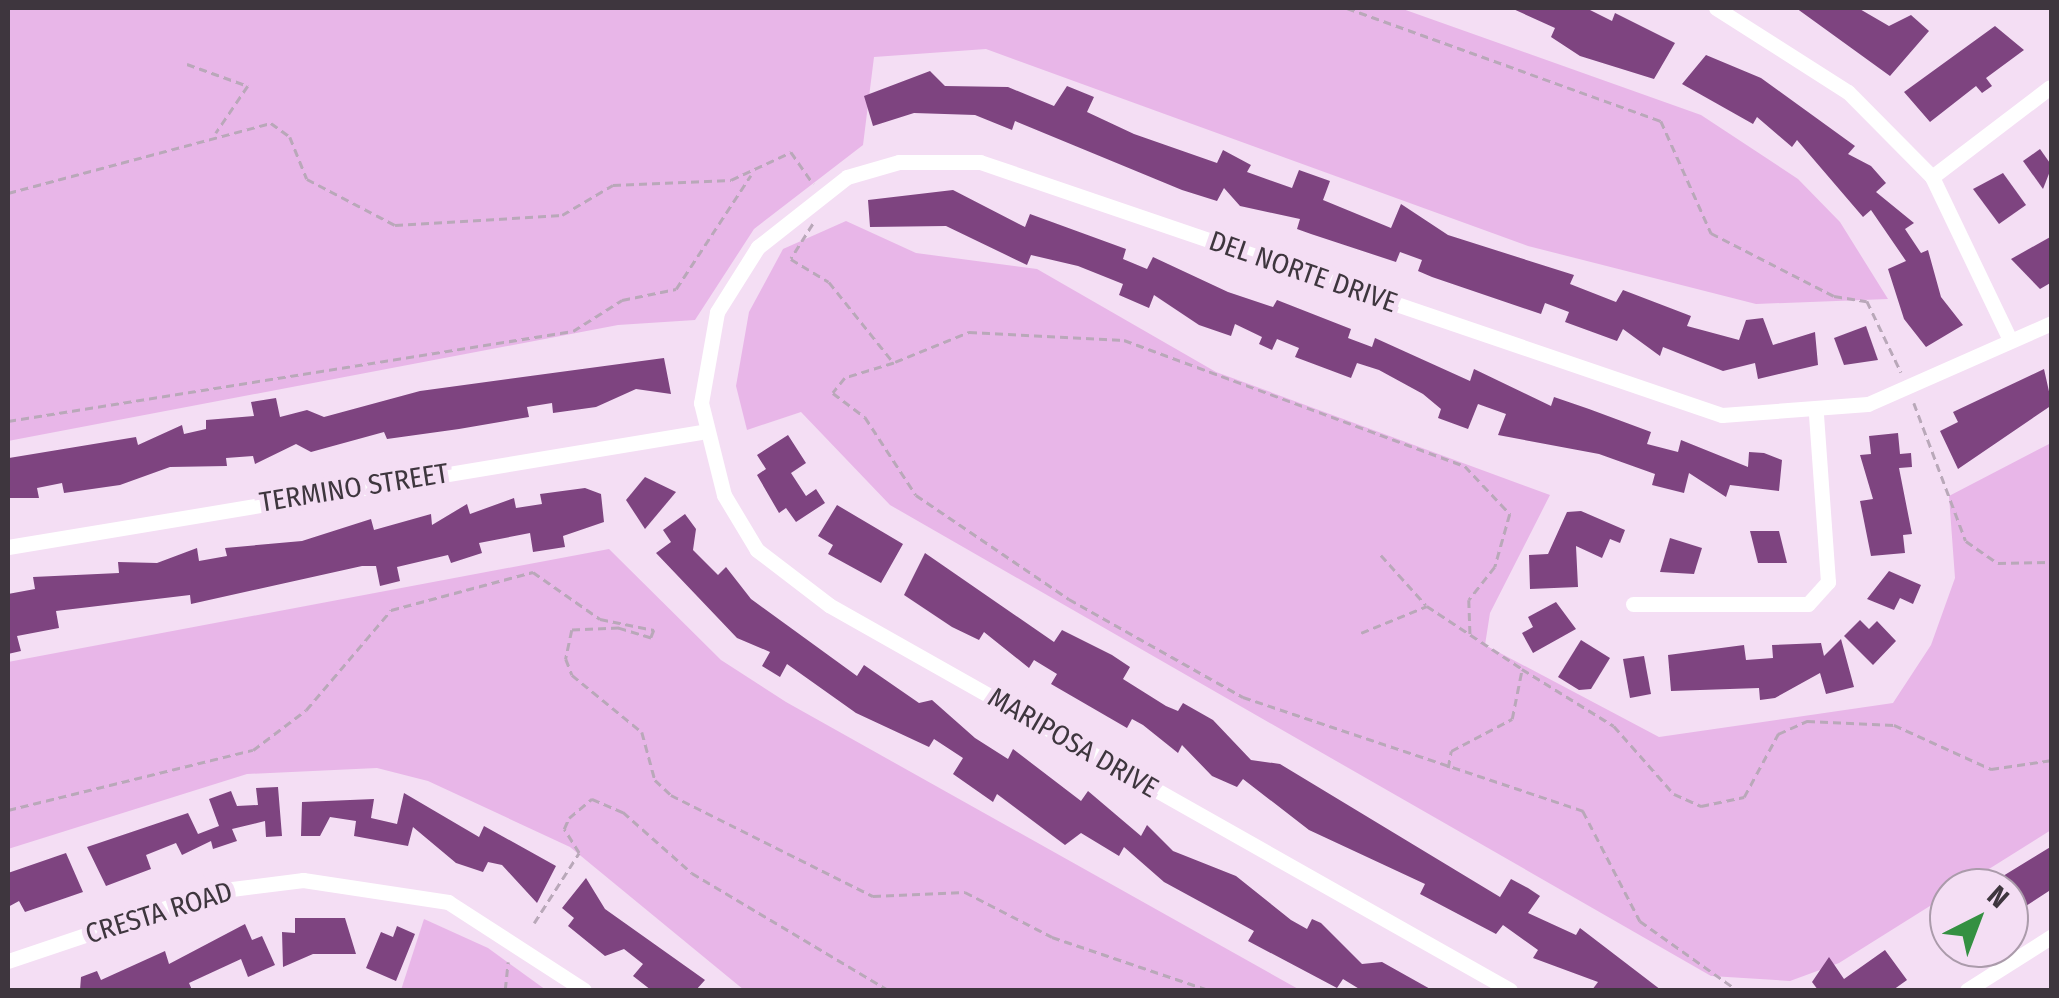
<!DOCTYPE html>
<html>
<head>
<meta charset="utf-8">
<style>
	body { margin:0 }
	#map { position:relative; width:2059px; height:998px; overflow:hidden; background:#f4def4; font-family:"Fira Sans Condensed",sans-serif }
	div>[style] { position:absolute }
	.green>* { inset:0; background:#e8b6e8 }
	.building>* { inset:0; background:#7e4480 }
	.path>* { height:2.5px; margin-top:-1.25px; transform-origin:0; background:repeating-linear-gradient(90deg,#b9a8b9 0 8px,transparent 0 13px) }
	.minor>* { height:15px; margin:-7.5px; padding:0 7.5px; transform-origin:7.5px; border-radius:7.5px; background:#fff }
	span { translate:-50% -50%; white-space:nowrap; text-align:center; line-height:1.15; -webkit-text-stroke:10px #f4def4; paint-order:stroke }
	.street-label { font-size:28px; color:#3e363e }
	.frame { position:absolute; inset:0; border:10px solid #3e363e; pointer-events:none }
	.north { position:absolute; left:1929px; top:868px; width:100px; height:100px; box-sizing:border-box; background:#f4def4; border:2px solid #ab9bab; border-radius:50%; rotate:42deg; font-size:28px; font-weight:700; line-height:40px; text-align:center; color:#3e363e }
	.north::after { content:''; display:block; margin:auto; width:35px; height:45px; background:#349042; clip-path:polygon(50% 0,100% 100%,50% 72%,0 100%) }
</style>
</head>
<body>
<div id="map">
	<div class="green">
		<div style="clip-path:polygon(8px 8px,1400px 8px,1701px 115px,1798px 179px,1840px 222px,1888px 299px,1756px 304px,1528px 246px,986px 49px,874px 57px,863px 145px,754px 229px,695px 320px,618px 325px,8px 441px)"></div>
		<div style="clip-path:polygon(846px 221px,916px 253px,1037px 269px,1216px 372px,1550px 495px,1490px 613px,1485px 645px,1659px 737px,1893px 703px,1931px 645px,1955px 578px,1949px 496px,2051px 443px,2051px 830px,1839px 963px,1790px 981px,1711px 976px,890px 505px,801px 412px,747px 430px,736px 386px,749px 312px,783px 249px)"></div>
		<div style="clip-path:polygon(609px 549px,721px 660px,786px 702px,1300px 990px,744px 990px,570px 847px,428px 781px,377px 768px,247px 774px,8px 849px,8px 662px)"></div>
		<div style="clip-path:polygon(424px 919px,488px 948px,546px 990px,401px 990px)"></div>
	</div>
	<div class="building">
		<div style="clip-path:polygon(1511px 8px,1586px 8px,1612px 21px,1615px 13px,1675px 43px,1654px 79px,1580px 56px,1551px 37px,1555px 28px)"></div>
		<div style="clip-path:polygon(1796px 8px,1858px 8px,1889px 26px,1911px 15px,1929px 31px,1890px 76px)"></div>
		<div style="clip-path:polygon(1995px 26px,2024px 50px,1986px 78px,1992px 86px,1982px 93px,1976px 86px,1930px 122px,1904px 92px)"></div>
		<div style="clip-path:polygon(1706px 55px,1761px 78px,1855px 146px,1848px 154px,1871px 166px,1886px 183px,1876px 192px,1914px 223px,1905px 229px,1921px 253px,1928px 250px,1941px 297px,1963px 325px,1926px 347px,1904px 319px,1888px 269px,1906px 261px,1871px 210px,1863px 217px,1797px 140px,1792px 147px,1757px 117px,1753px 124px,1682px 84px)"></div>
		<div style="clip-path:polygon(930px 71px,945px 86px,1008px 87px,1054px 106px,1067px 86px,1094px 97px,1087px 112px,1134px 134px,1217px 163px,1223px 150px,1251px 165px,1247px 172px,1292px 188px,1299px 170px,1330px 181px,1323px 200px,1391px 228px,1401px 204px,1448px 235px,1574px 275px,1570px 284px,1616px 302px,1623px 290px,1691px 316px,1687px 326px,1739px 340px,1746px 320px,1763px 318px,1773px 345px,1815px 332px,1818px 365px,1758px 379px,1755px 363px,1723px 371px,1663px 347px,1660px 356px,1623px 329px,1617px 341px,1565px 322px,1569px 312px,1545px 303px,1541px 314px,1432px 277px,1418px 271px,1422px 260px,1400px 252px,1396px 262px,1311px 234px,1297px 229px,1300px 219px,1240px 206px,1224px 188px,1217px 201px,1182px 190px,1015px 121px,1012px 130px,975px 115px,914px 113px,873px 126px,864px 96px)"></div>
		<div style="clip-path:polygon(2040px 149px,2052px 166px,2043px 189px,2023px 161px)"></div>
		<div style="clip-path:polygon(2003px 173px,2026px 205px,1999px 224px,1973px 189px)"></div>
		<div style="clip-path:polygon(953px 190px,1025px 227px,1030px 214px,1126px 249px,1123px 259px,1147px 269px,1153px 257px,1228px 292px,1273px 307px,1277px 300px,1351px 329px,1348px 338px,1372px 347px,1375px 338px,1470px 381px,1474px 369px,1551px 406px,1554px 397px,1589px 409px,1651px 432px,1647px 444px,1678px 452px,1681px 440px,1748px 467px,1749px 452px,1764px 453px,1782px 460px,1779px 491px,1730px 485px,1726px 497px,1689px 473px,1684px 493px,1652px 485px,1655px 474px,1599px 454px,1498px 435px,1506px 414px,1478px 404px,1468px 429px,1438px 418px,1441px 409px,1423px 394px,1379px 370px,1357px 363px,1351px 378px,1295px 357px,1299px 348px,1277px 339px,1272px 350px,1259px 344px,1262px 337px,1235px 324px,1231px 336px,1199px 325px,1154px 295px,1149px 308px,1119px 295px,1123px 284px,1078px 266px,1031px 255px,1027px 265px,946px 226px,870px 227px,868px 200px)"></div>
		<div style="clip-path:polygon(2052px 236px,2052px 282px,2040px 289px,2011px 259px)"></div>
		<div style="clip-path:polygon(1866px 326px,1878px 360px,1844px 365px,1834px 338px)"></div>
		<div style="clip-path:polygon(664px 358px,671px 394px,636px 389px,596px 407px,553px 413px,552px 403px,527px 407px,529px 417px,459px 429px,387px 439px,384px 432px,311px 452px,296px 444px,255px 464px,253px 456px,226px 458px,227px 466px,170px 467px,120px 485px,64px 493px,62px 483px,37px 488px,39px 498px,8px 498px,9px 458px,136px 437px,138px 445px,182px 425px,184px 434px,206px 429px,206px 420px,254px 416px,251px 402px,276px 398px,280px 417px,307px 410px,324px 417px,420px 391px)"></div>
		<div style="clip-path:polygon(2044px 369px,2052px 405px,1958px 469px,1940px 431px,1958px 422px,1953px 412px)"></div>
		<div style="clip-path:polygon(1898px 433px,1900px 454px,1911px 453px,1912px 467px,1899px 468px,1912px 534px,1903px 535px,1905px 553px,1871px 556px,1860px 501px,1873px 499px,1860px 455px,1871px 454px,1869px 436px)"></div>
		<div style="clip-path:polygon(788px 435px,806px 463px,791px 473px,806px 496px,816px 489px,825px 503px,796px 522px,786px 508px,779px 513px,757px 475px,766px 469px,757px 455px)"></div>
		<div style="clip-path:polygon(645px 477px,676px 492px,645px 529px,626px 500px)"></div>
		<div style="clip-path:polygon(585px 488px,601px 494px,604px 522px,563px 536px,565px 547px,533px 552px,530px 533px,479px 543px,482px 553px,451px 563px,448px 555px,397px 567px,400px 581px,380px 586px,376px 566px,362px 566px,191px 604px,190px 595px,56px 611px,59px 628px,17px 636px,21px 651px,8px 654px,8px 594px,35px 589px,33px 577px,119px 573px,118px 562px,157px 563px,197px 548px,199px 561px,227px 556px,225px 548px,302px 541px,371px 519px,374px 530px,431px 514px,432px 525px,467px 504px,470px 514px,514px 498px,516px 508px,542px 504px,540px 494px)"></div>
		<div style="clip-path:polygon(837px 505px,903px 544px,881px 583px,828px 554px,833px 545px,818px 536px)"></div>
		<div style="clip-path:polygon(1581px 511px,1625px 530px,1620px 543px,1610px 539px,1602px 558px,1576px 546px,1578px 587px,1530px 589px,1529px 555px,1548px 554px,1567px 512px)"></div>
		<div style="clip-path:polygon(685px 514px,696px 529px,693px 550px,718px 575px,726px 567px,751px 599px,857px 676px,864px 665px,919px 703px,932px 700px,975px 738px,1008px 759px,1013px 749px,1081px 801px,1088px 791px,1141px 836px,1147px 825px,1173px 851px,1236px 876px,1291px 920px,1307px 929px,1312px 919px,1321px 923px,1362px 964px,1382px 962px,1432px 990px,1361px 990px,1343px 979px,1337px 988px,1248px 941px,1254px 931px,1164px 882px,1124px 847px,1119px 856px,1081px 833px,1065px 845px,997px 794px,993px 802px,953px 774px,963px 758px,934px 739px,929px 747px,856px 713px,787px 664px,780px 677px,762px 666px,770px 652px,737px 638px,656px 553px,671px 542px,663px 530px)"></div>
		<div style="clip-path:polygon(1750px 531px,1779px 531px,1787px 563px,1758px 563px)"></div>
		<div style="clip-path:polygon(1670px 538px,1702px 548px,1694px 574px,1660px 572px)"></div>
		<div style="clip-path:polygon(925px 553px,1054px 642px,1062px 630px,1112px 655px,1130px 667px,1123px 679px,1166px 706px,1178px 711px,1183px 703px,1213px 720px,1251px 760px,1280px 764px,1500px 897px,1511px 879px,1528px 888px,1540px 896px,1528px 913px,1576px 935px,1580px 928px,1661px 990px,1592px 990px,1598px 982px,1533px 958px,1538px 950px,1503px 925px,1496px 934px,1420px 894px,1425px 884px,1309px 830px,1243px 779px,1237px 787px,1212px 776px,1182px 745px,1178px 753px,1143px 725px,1132px 719px,1127px 728px,1051px 684px,1057px 674px,1034px 660px,1029px 668px,984px 632px,979px 640px,952px 627px,904px 595px)"></div>
		<div style="clip-path:polygon(1889px 571px,1921px 585px,1913px 604px,1900px 598px,1894px 610px,1867px 599px)"></div>
		<div style="clip-path:polygon(1556px 602px,1576px 629px,1533px 653px,1522px 633px,1533px 627px,1528px 617px)"></div>
		<div style="clip-path:polygon(1860px 620px,1869px 629px,1877px 621px,1896px 641px,1873px 665px,1844px 636px)"></div>
		<div style="clip-path:polygon(1841px 639px,1854px 687px,1826px 694px,1820px 673px,1775px 698px,1760px 700px,1759px 688px,1671px 691px,1668px 655px,1744px 645px,1746px 660px,1773px 658px,1772px 645px,1821px 643px,1824px 656px)"></div>
		<div style="clip-path:polygon(1581px 640px,1610px 658px,1591px 689px,1579px 690px,1558px 677px)"></div>
		<div style="clip-path:polygon(1644px 656px,1651px 694px,1630px 698px,1623px 659px)"></div>
		<div style="clip-path:polygon(278px 787px,282px 836px,266px 837px,265px 821px,232px 829px,237px 841px,213px 849px,211px 841px,182px 855px,176px 843px,146px 855px,151px 869px,106px 886px,87px 847px,188px 813px,198px 834px,219px 826px,209px 799px,231px 791px,237px 806px,258px 805px,256px 788px)"></div>
		<div style="clip-path:polygon(404px 793px,479px 837px,484px 826px,556px 866px,537px 903px,502px 865px,488px 862px,483px 872px,456px 863px,413px 827px,408px 846px,354px 836px,356px 821px,330px 817px,320px 836px,301px 836px,302px 802px,374px 799px,371px 818px,397px 824px)"></div>
		<div style="clip-path:polygon(2052px 846px,2052px 889px,2009px 917px,2009px 888px,1965px 881px,1980px 870px,1987px 879px,2003px 876px)"></div>
		<div style="clip-path:polygon(66px 853px,83px 892px,25px 912px,19px 901px,8px 907px,8px 873px)"></div>
		<div style="clip-path:polygon(586px 878px,605px 909px,705px 980px,696px 990px,651px 990px,633px 976px,643px 964px,624px 949px,605px 956px,568px 926px,574px 918px,562px 908px)"></div>
		<div style="clip-path:polygon(295px 918px,345px 918px,356px 954px,313px 954px,283px 967px,282px 932px,295px 933px)"></div>
		<div style="clip-path:polygon(245px 924px,252px 940px,262px 936px,275px 965px,248px 977px,241px 959px,189px 983px,192px 990px,80px 990px,81px 977px,97px 971px,101px 980px,165px 951px,169px 964px)"></div>
		<div style="clip-path:polygon(397px 926px,415px 934px,396px 981px,366px 968px,381px 932px,393px 937px)"></div>
		<div style="clip-path:polygon(1885px 950px,1907px 980px,1893px 990px,1818px 990px,1812px 982px,1829px 957px,1844px 979px)"></div>
	</div>
	<div class="path">
		<div style="left:1347px;top:8px;width:334px;rotate:19.8deg"></div>
		<div style="left:1661px;top:121px;width:123px;rotate:65.9deg"></div>
		<div style="left:1711px;top:233px;width:138px;rotate:27.1deg"></div>
		<div style="left:1834px;top:296px;width:33px;rotate:9deg"></div>
		<div style="left:1867px;top:301px;width:79px;rotate:64.4deg"></div>
		<div style="left:187px;top:64px;width:65px;rotate:19.8deg"></div>
		<div style="left:248px;top:86px;width:57px;rotate:124.2deg"></div>
		<div style="left:8px;top:193px;width:272px;rotate:-14.9deg"></div>
		<div style="left:271px;top:123px;width:24px;rotate:36deg"></div>
		<div style="left:290px;top:137px;width:45px;rotate:68deg"></div>
		<div style="left:307px;top:179px;width:99px;rotate:27.6deg"></div>
		<div style="left:395px;top:225px;width:167px;rotate:-3.4deg"></div>
		<div style="left:562px;top:215px;width:59px;rotate:-30.5deg"></div>
		<div style="left:613px;top:185px;width:118px;rotate:-2.4deg"></div>
		<div style="left:731px;top:180px;width:66px;rotate:-25deg"></div>
		<div style="left:791px;top:152px;width:39px;rotate:55deg"></div>
		<div style="left:813px;top:224px;width:41px;rotate:122.2deg"></div>
		<div style="left:791px;top:259px;width:44px;rotate:31.2deg"></div>
		<div style="left:829px;top:282px;width:104px;rotate:51.3deg"></div>
		<div style="left:894px;top:363px;width:51px;rotate:163deg"></div>
		<div style="left:845px;top:378px;width:19px;rotate:129deg"></div>
		<div style="left:833px;top:393px;width:40px;rotate:37deg"></div>
		<div style="left:865px;top:417px;width:93px;rotate:56.8deg"></div>
		<div style="left:916px;top:495px;width:185px;rotate:34.2deg"></div>
		<div style="left:1069px;top:599px;width:200px;rotate:29.4deg"></div>
		<div style="left:1243px;top:697px;width:359px;rotate:18.5deg"></div>
		<div style="left:1583px;top:811px;width:124px;rotate:62.6deg"></div>
		<div style="left:1640px;top:921px;width:119px;rotate:35.4deg"></div>
		<div style="left:895px;top:362px;width:80px;rotate:-22.1deg"></div>
		<div style="left:969px;top:332px;width:155px;rotate:3deg"></div>
		<div style="left:1124px;top:340px;width:364px;rotate:20.3deg"></div>
		<div style="left:1465px;top:466px;width:66px;rotate:46.8deg"></div>
		<div style="left:1510px;top:514px;width:55px;rotate:105.8deg"></div>
		<div style="left:1495px;top:567px;width:42px;rotate:128.2deg"></div>
		<div style="left:1469px;top:600px;width:35px;rotate:88deg"></div>
		<div style="left:1914px;top:403px;width:147px;rotate:69.4deg"></div>
		<div style="left:1966px;top:541px;width:39px;rotate:35deg"></div>
		<div style="left:1998px;top:563px;width:54px;rotate:-1.1deg"></div>
		<div style="left:8px;top:421px;width:572px;rotate:-9.05deg"></div>
		<div style="left:573px;top:331px;width:58px;rotate:-32.3deg"></div>
		<div style="left:622px;top:300px;width:55px;rotate:-11.5deg"></div>
		<div style="left:676px;top:289px;width:136px;rotate:-56.7deg"></div>
		<div style="left:1381px;top:555px;width:67px;rotate:48deg"></div>
		<div style="left:1361px;top:633px;width:71px;rotate:-22.2deg"></div>
		<div style="left:1427px;top:606px;width:113px;rotate:33.4deg"></div>
		<div style="left:1448px;top:768px;width:17px;rotate:-80deg"></div>
		<div style="left:1451px;top:751px;width:69px;rotate:-27.7deg"></div>
		<div style="left:1512px;top:719px;width:51px;rotate:-78.7deg"></div>
		<div style="left:1522px;top:669px;width:108px;rotate:31.8deg"></div>
		<div style="left:1614px;top:726px;width:91px;rotate:48.6deg"></div>
		<div style="left:1674px;top:794px;width:30px;rotate:24deg"></div>
		<div style="left:1701px;top:806px;width:44px;rotate:-11.8deg"></div>
		<div style="left:1744px;top:797px;width:72px;rotate:-61.6deg"></div>
		<div style="left:1778px;top:734px;width:32px;rotate:-24deg"></div>
		<div style="left:1807px;top:721px;width:87px;rotate:2.6deg"></div>
		<div style="left:1894px;top:725px;width:107px;rotate:24.4deg"></div>
		<div style="left:1991px;top:769px;width:62px;rotate:-8.4deg"></div>
		<div style="left:8px;top:810px;width:252px;rotate:-13.8deg"></div>
		<div style="left:253px;top:750px;width:66px;rotate:-37deg"></div>
		<div style="left:306px;top:710px;width:131px;rotate:-49.6deg"></div>
		<div style="left:391px;top:610px;width:147px;rotate:-15deg"></div>
		<div style="left:533px;top:572px;width:82px;rotate:35deg"></div>
		<div style="left:600px;top:619px;width:55px;rotate:11.5deg"></div>
		<div style="left:654px;top:630px;width:9px;rotate:111deg"></div>
		<div style="left:651px;top:638px;width:34px;rotate:-163deg"></div>
		<div style="left:619px;top:628px;width:47px;rotate:177.6deg"></div>
		<div style="left:572px;top:630px;width:30px;rotate:102deg"></div>
		<div style="left:566px;top:659px;width:17px;rotate:69deg"></div>
		<div style="left:572px;top:675px;width:90px;rotate:39.2deg"></div>
		<div style="left:642px;top:732px;width:50px;rotate:74.8deg"></div>
		<div style="left:655px;top:780px;width:22px;rotate:43deg"></div>
		<div style="left:671px;top:795px;width:226px;rotate:26.6deg"></div>
		<div style="left:873px;top:896px;width:92px;rotate:-2.5deg"></div>
		<div style="left:965px;top:892px;width:98px;rotate:27.3deg"></div>
		<div style="left:1052px;top:937px;width:166px;rotate:18.7deg"></div>
		<div style="left:534px;top:923px;width:83px;rotate:-57.3deg"></div>
		<div style="left:579px;top:853px;width:28px;rotate:-122deg"></div>
		<div style="left:564px;top:829px;width:12px;rotate:-66deg"></div>
		<div style="left:569px;top:818px;width:30px;rotate:-40deg"></div>
		<div style="left:592px;top:799px;width:34px;rotate:23deg"></div>
		<div style="left:623px;top:812px;width:92px;rotate:41.5deg"></div>
		<div style="left:692px;top:873px;width:228px;rotate:30.8deg"></div>
		<div style="left:505px;top:990px;width:28px;rotate:-84deg"></div>
	</div>
	<div class="minor">
		<div style="left:1716px;top:8px;width:156px;rotate:32.5deg"></div>
		<div style="left:1848px;top:92px;width:120px;rotate:45.3deg"></div>
		<div style="left:1932px;top:177px;width:181px;rotate:64.4deg"></div>
		<div style="left:1932px;top:177px;width:148px;rotate:-37.3deg"></div>
		<div style="left:8px;top:547px;width:702px;rotate:-9.42deg"></div>
		<div style="left:1633px;top:604px;width:175px"></div>
		<div style="left:1808px;top:604px;width:30px;rotate:-48deg"></div>
		<div style="left:1828px;top:582px;width:168px;rotate:-94.1deg"></div>
		<div style="left:8px;top:961px;width:219px;rotate:-18.6deg"></div>
		<div style="left:216px;top:891px;width:88px;rotate:-7.2deg"></div>
		<div style="left:303px;top:880px;width:147px;rotate:8.6deg"></div>
		<div style="left:448px;top:902px;width:162px;rotate:32.9deg"></div>
		<div style="left:1510px;top:990px;width:782px;rotate:-150.52deg"></div>
		<div style="left:829px;top:605px;width:91px;rotate:-142.6deg"></div>
		<div style="left:757px;top:550px;width:64px;rotate:-121deg"></div>
		<div style="left:724px;top:495px;width:95px;rotate:-104deg"></div>
		<div style="left:701px;top:403px;width:92px;rotate:-80deg"></div>
		<div style="left:717px;top:312px;width:77px;rotate:-57.8deg"></div>
		<div style="left:758px;top:247px;width:113px;rotate:-38.2deg"></div>
		<div style="left:847px;top:177px;width:54px;rotate:-16.1deg"></div>
		<div style="left:899px;top:162px;width:81px"></div>
		<div style="left:980px;top:162px;width:784px;rotate:18.83deg"></div>
		<div style="left:1722px;top:415px;width:146px;rotate:-4.3deg"></div>
		<div style="left:1868px;top:404px;width:201px;rotate:-23.8deg"></div>
		<div style="left:1967px;top:990px;width:101px;rotate:-32.4deg"></div>
	</div>
	<div class="street-label">
		<span style="left:1303px;top:272px;rotate:19deg">DEL NORTE DRIVE</span>
		<span style="left:354px;top:488px;rotate:-9deg">TERMINO STREET</span>
		<span style="left:1073px;top:743px;rotate:30deg">MARIPOSA DRIVE</span>
		<span style="left:159px;top:913px;rotate:-17deg">CRESTA ROAD</span>
	</div>
	<div class="frame"></div>
	<div class="north">N</div>
</div>
</body>
</html>
